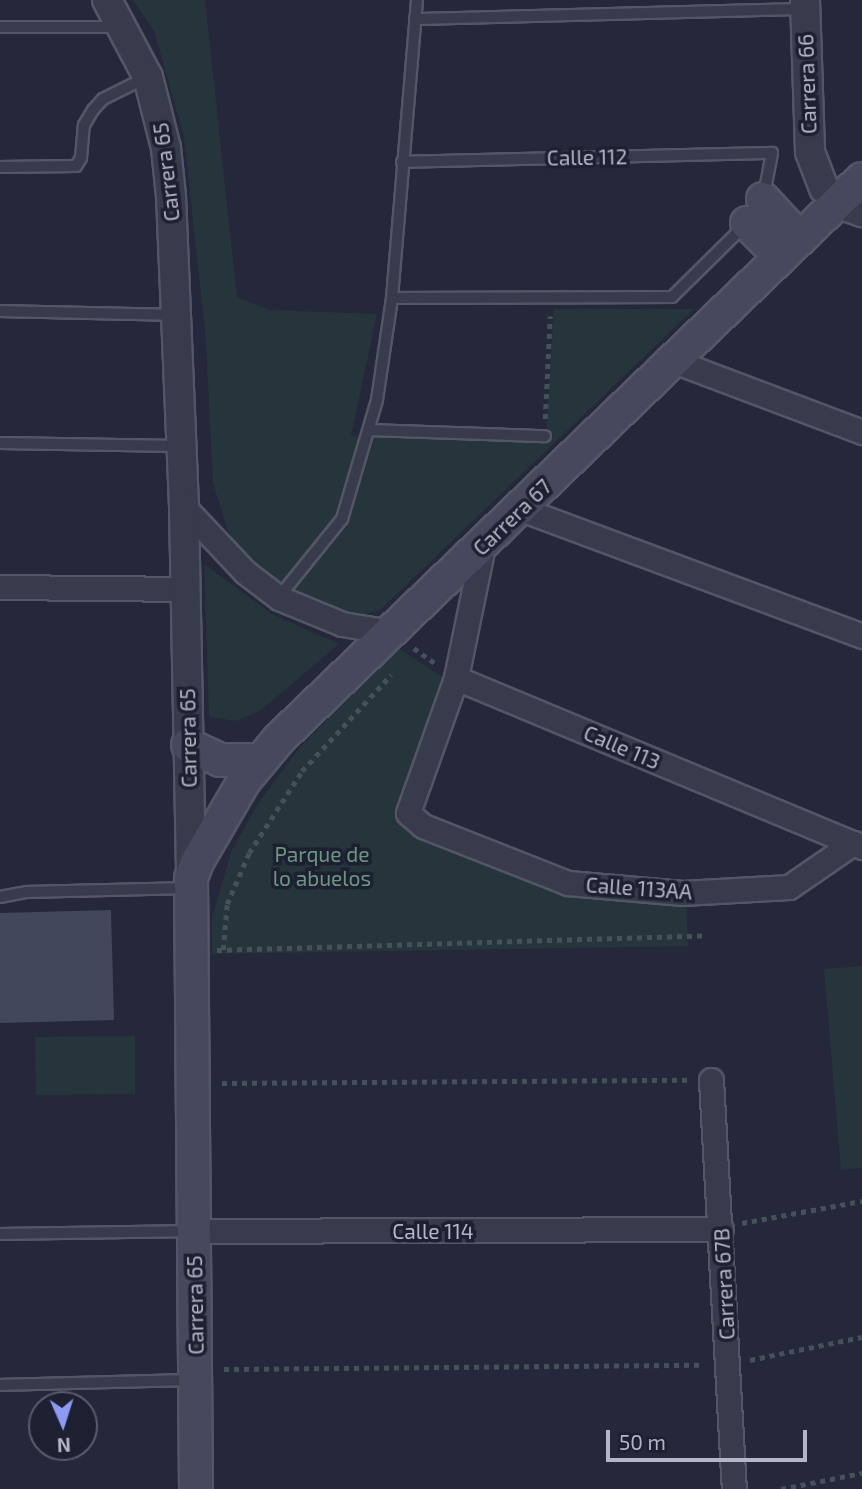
<!DOCTYPE html>
<html>
<head>
<meta charset="utf-8">
<style>
	body { margin:0 }
	#map { position:relative; width:862px; height:1489px; overflow:hidden; background:#24283a; font-family:"Exo 2",sans-serif }
	div>[style] { position:absolute }
	.green>* { inset:0; background:#26343b }
	.building>* { inset:0; background:#43475c }
	.path>* { height:4.5px; margin-top:-2.25px; transform-origin:0; background:repeating-linear-gradient(90deg,#445159 0 5px,transparent 0 10px) }
	.roads { filter:drop-shadow(2px 0 #535666) drop-shadow(-2px 0 #535666) drop-shadow(0 2px #535666) drop-shadow(0 -2px #535666) }
	.service>* { height:10px; margin:-5px; padding:0 5px; transform-origin:5px; border-radius:5px; background:#383b4b }
	.minor>* { height:23px; margin:-11.5px; padding:0 11.5px; transform-origin:11.5px; border-radius:11.5px; background:#383b4b }
	.tertiary>* { height:28px; margin:-14px; padding:0 14px; transform-origin:14px; border-radius:14px; background:#383b4b }
	.secondary>* { height:32px; margin:-16px; padding:0 16px; transform-origin:16px; border-radius:16px; background:#46495e }
	span { translate:-50% -50%; white-space:nowrap; text-align:center; line-height:1.15; -webkit-text-stroke:7px #1d2030; paint-order:stroke }
	.street-label { font-size:21px; color:#b3b6c6 }
	.park-label { font-size:21px; color:#6b9680 }
	.north { position:absolute; left:28px; top:1391px; width:70px; height:70px; box-sizing:border-box; background:#1d2030; border:2px solid #595c6c; border-radius:50%; rotate:177deg; font-size:19px; font-weight:700; line-height:28px; text-align:center; color:#b3b6c6 }
	.north::after { content:''; display:block; margin:auto; width:24px; height:32px; background:#8c9af2; clip-path:polygon(50% 0,100% 100%,50% 72%,0 100%) }
	.scale { position:absolute; left:606px; top:1430px; width:201px; height:32px; box-sizing:border-box; border:4px solid #b3b6c6; border-top:0; padding-left:9px; font-size:21px; line-height:24px; white-space:nowrap; color:#b3b6c6; -webkit-text-stroke:5px #1d2030; paint-order:stroke }
</style>
</head>
<body>
<div id="map">
	<div class="green">
		<div style="clip-path:polygon(133px 0,205px 0,237px 297px,270px 310px,377px 314px,351px 436px,546px 442px,554px 309px,694px 309px,379px 611px,355px 616px,295px 598px,254px 570px,228px 531px,213px 483px,206px 341px,184px 137px,154px 31px)"></div>
		<div style="clip-path:polygon(204px 564px,272px 614px,339px 644px,260px 711px,236px 721px,209px 717px)"></div>
		<div style="clip-path:polygon(398px 648px,450px 682px,397px 824px,567px 891px,686px 899px,688px 946px,212px 954px,212px 918px,231px 852px,258px 803px,300px 747px)"></div>
		<div style="clip-path:polygon(862px 966px,862px 1168px,841px 1170px,824px 969px)"></div>
		<div style="clip-path:polygon(135px 1036px,135px 1094px,36px 1095px,35px 1037px)"></div>
	</div>
	<div class="building">
		<div style="clip-path:polygon(111px 910px,114px 1020px,0 1023px,0 913px)"></div>
	</div>
	<div class="path">
		<div style="left:545px;top:419px;width:103px;rotate:-87.2deg"></div>
		<div style="left:414px;top:648px;width:27px;rotate:36deg"></div>
		<div style="left:217px;top:950px;width:486px;rotate:-1.7deg"></div>
		<div style="left:223px;top:950px;width:46px;rotate:-85deg"></div>
		<div style="left:227px;top:904px;width:56px;rotate:-66.7deg"></div>
		<div style="left:249px;top:853px;width:98px;rotate:-57.1deg"></div>
		<div style="left:302px;top:771px;width:131px;rotate:-47.2deg"></div>
		<div style="left:222px;top:1083px;width:467px;rotate:-0.4deg"></div>
		<div style="left:742px;top:1223px;width:122px;rotate:-10.4deg"></div>
		<div style="left:750px;top:1360px;width:114px;rotate:-11.6deg"></div>
		<div style="left:224px;top:1369px;width:479px;rotate:-0.5deg"></div>
		<div style="left:781px;top:1489px;width:83px;rotate:-11.2deg"></div>
	</div>
	<div class="roads">
		<div class="service">
			<div style="left:415px;top:19px;width:389px;rotate:-1.5deg"></div>
			<div style="left:0;top:27px;width:119px"></div>
			<div style="left:402px;top:162px;width:370px;rotate:-1.4deg"></div>
			<div style="left:772px;top:153px;width:43px;rotate:100.8deg"></div>
			<div style="left:0;top:167px;width:76px;rotate:-0.8deg"></div>
			<div style="left:76px;top:166px;width:9px;rotate:-58deg"></div>
			<div style="left:81px;top:158px;width:33px;rotate:-85deg"></div>
			<div style="left:84px;top:125px;width:17px;rotate:-59deg"></div>
			<div style="left:93px;top:110px;width:15px;rotate:-48deg"></div>
			<div style="left:103px;top:99px;width:47px;rotate:-26.6deg"></div>
			<div style="left:392px;top:298px;width:280px;rotate:-0.2deg"></div>
			<div style="left:672px;top:297px;width:101px;rotate:-44.6deg"></div>
			<div style="left:0;top:311px;width:174px;rotate:1.3deg"></div>
			<div style="left:369px;top:430px;width:176px;rotate:2deg"></div>
			<div style="left:0;top:443px;width:179px;rotate:1deg"></div>
			<div style="left:279px;top:597px;width:100px;rotate:-51.1deg"></div>
			<div style="left:342px;top:519px;width:124px;rotate:-73.6deg"></div>
			<div style="left:377px;top:400px;width:103px;rotate:-81.6deg"></div>
			<div style="left:392px;top:298px;width:299px;rotate:-85.2deg"></div>
			<div style="left:0;top:897px;width:26px;rotate:-11deg"></div>
			<div style="left:26px;top:892px;width:163px;rotate:-1.4deg"></div>
			<div style="left:0;top:1234px;width:190px;rotate:-0.9deg"></div>
			<div style="left:0;top:1385px;width:193px;rotate:-1.5deg"></div>
		</div>
		<div class="minor">
			<div style="left:674px;top:361px;width:201px;rotate:20.7deg"></div>
			<div style="left:184px;top:507px;width:89px;rotate:46.8deg"></div>
			<div style="left:245px;top:572px;width:43px;rotate:37.4deg"></div>
			<div style="left:279px;top:598px;width:68px;rotate:22.4deg"></div>
			<div style="left:342px;top:624px;width:50px;rotate:9.3deg"></div>
			<div style="left:521px;top:509px;width:364px;rotate:20.4deg"></div>
			<div style="left:483px;top:546px;width:135px;rotate:101.6deg"></div>
			<div style="left:456px;top:678px;width:143px;rotate:109.6deg"></div>
			<div style="left:408px;top:813px;width:20px;rotate:41deg"></div>
			<div style="left:423px;top:826px;width:156px;rotate:21.5deg"></div>
			<div style="left:568px;top:883px;width:115px;rotate:5deg"></div>
			<div style="left:683px;top:893px;width:106px;rotate:-3.2deg"></div>
			<div style="left:789px;top:887px;width:78px;rotate:-34.5deg"></div>
			<div style="left:0;top:587px;width:186px;rotate:0.6deg"></div>
			<div style="left:456px;top:678px;width:440px;rotate:22.6deg"></div>
			<div style="left:711px;top:1080px;width:410px;rotate:86.8deg"></div>
			<div style="left:194px;top:1231px;width:527px;rotate:-0.22deg"></div>
		</div>
		<div class="tertiary">
			<div style="left:107px;top:0;width:87px;rotate:62deg"></div>
			<div style="left:148px;top:77px;width:73px;rotate:75.8deg"></div>
			<div style="left:166px;top:148px;width:48px;rotate:84.1deg"></div>
			<div style="left:171px;top:196px;width:311px;rotate:87.6deg"></div>
			<div style="left:184px;top:507px;width:371px;rotate:88.9deg"></div>
			<div style="left:805px;top:0;width:152px;rotate:88.1deg"></div>
			<div style="left:810px;top:152px;width:39px;rotate:69deg"></div>
			<div style="left:824px;top:188px;width:20px;rotate:49deg"></div>
			<div style="left:837px;top:203px;width:27px;rotate:20deg"></div>
		</div>
		<div class="secondary">
			<div style="left:763px;top:199px;width:54px;rotate:47.2deg"></div>
			<div style="left:747px;top:223px;width:48px;rotate:45deg"></div>
			<div style="left:188px;top:745px;width:35px;rotate:25deg"></div>
			<div style="left:220px;top:760px;width:40px"></div>
			<div style="left:196px;top:1489px;width:611px;rotate:-90.47deg"></div>
			<div style="left:191px;top:878px;width:17px;rotate:-69deg"></div>
			<div style="left:197px;top:862px;width:94px;rotate:-59.9deg"></div>
			<div style="left:244px;top:781px;width:55px;rotate:-50.2deg"></div>
			<div style="left:279px;top:739px;width:808px;rotate:-43.85deg"></div>
		</div>
	</div>
	<div class="street-label">
		<span style="left:807px;top:84px;rotate:-92deg">Carrera 66</span>
		<span style="left:587px;top:157px;rotate:-1deg">Calle 112</span>
		<span style="left:166px;top:172px;rotate:-97deg">Carrera 65</span>
		<span style="left:512px;top:517px;rotate:-44deg">Carrera 67</span>
		<span style="left:188px;top:738px;rotate:-91deg">Carrera 65</span>
		<span style="left:622px;top:747px;rotate:23deg">Calle 113</span>
		<span style="left:639px;top:888px;rotate:4deg">Calle 113AA</span>
		<span style="left:433px;top:1231px">Calle 114</span>
		<span style="left:724px;top:1284px;rotate:-93deg">Carrera 67B</span>
		<span style="left:195px;top:1305px;rotate:-91deg">Carrera 65</span>
	</div>
	<div class="park-label">
		<span style="left:322px;top:866px">Parque de<br>lo abuelos</span>
	</div>
	<div class="north">N</div>
	<div class="scale">50 m</div>
</div>
</body>
</html>
